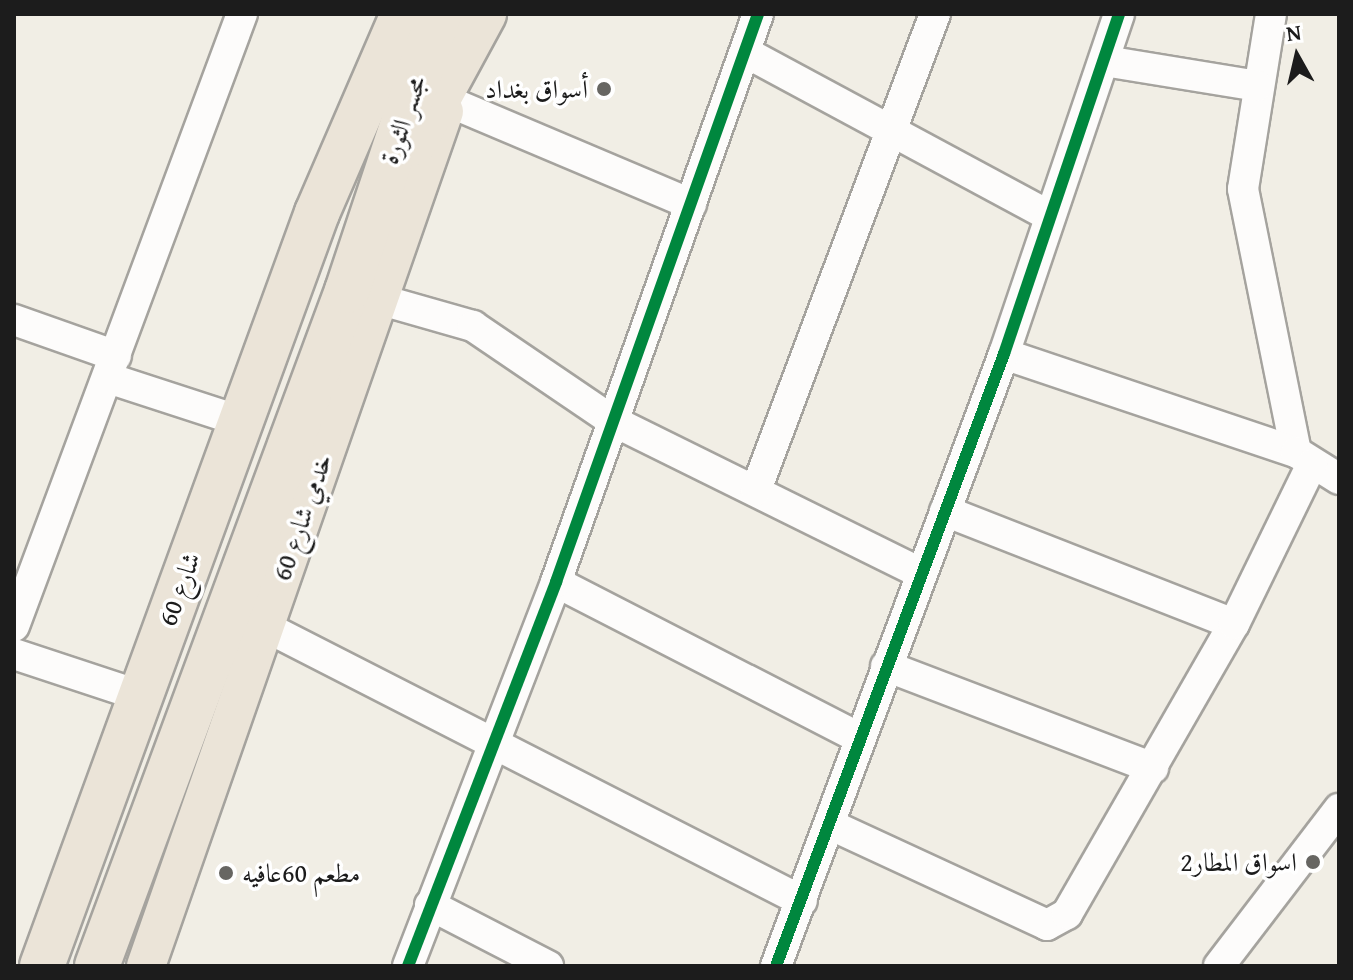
<!DOCTYPE html>
<html>
<head>
<meta charset="utf-8">
<style>
	body { margin:0 }
	#map { position:relative; width:1353px; height:980px; overflow:hidden; background:#f1eee5; font-family:"Gentium Book Plus",Amiri,serif }
	div>[style] { position:absolute }
	.roads { filter:drop-shadow(2px 0 #a5a39e) drop-shadow(-2px 0 #a5a39e) drop-shadow(0 2px #a5a39e) drop-shadow(0 -2px #a5a39e) }
	.minor>* { height:30px; margin:-15px; padding:0 15px; transform-origin:15px; border-radius:15px; background:#fdfcfb }
	.major>* { height:38px; margin:-19px; padding:0 19px; transform-origin:19px; border-radius:19px; background:#ebe4d8 }
	.highway>* { height:44px; margin:-22px; padding:0 22px; transform-origin:22px; border-radius:22px; background:#ebe4d8 }
	.cycleway>* { height:12px; margin:-6px; padding:0 6px; transform-origin:6px; border-radius:6px; background:#00873e }
	.dots>* { width:22px; height:22px; translate:-50% -50%; box-sizing:border-box; border:4px solid #fff; border-radius:50% }
	span { translate:-50% -50%; white-space:nowrap; text-align:center; line-height:1.15; -webkit-text-stroke:7px #fff; paint-order:stroke }
	.poi-label { font-size:26px; color:#1c1c1c }
	.right { translate:-100% -50%; text-align:right }
	.left { translate:0 -50%; text-align:left }
	.street-label { font-size:26px; color:#1c1c1c }
	.frame { position:absolute; inset:0; border:16px solid #1c1c1c; pointer-events:none }
	.north { position:absolute; left:1257px; top:16px; width:80px; height:80px; -webkit-text-stroke:6px #fff; paint-order:stroke; rotate:352deg; font-size:22px; font-weight:700; line-height:32px; text-align:center; color:#1c1c1c }
	.north::after { content:''; display:block; margin:auto; width:28px; height:36px; background:#1c1c1c; clip-path:polygon(50% 0,100% 100%,50% 72%,0 100%) }
</style>
</head>
<body>
<div id="map">
	<div class="roads">
		<div class="minor">
			<div style="left:1271px;top:14px;width:177px;rotate:99.1deg"></div>
			<div style="left:1243px;top:189px;width:268px;rotate:78.6deg"></div>
			<div style="left:745px;top:52px;width:346px;rotate:28.3deg"></div>
			<div style="left:1105px;top:61px;width:154px;rotate:9.3deg"></div>
			<div style="left:447px;top:101px;width:265px;rotate:22.9deg"></div>
			<div style="left:378px;top:299px;width:99px;rotate:15.9deg"></div>
			<div style="left:473px;top:326px;width:169px;rotate:34.2deg"></div>
			<div style="left:613px;top:421px;width:343px;rotate:26.3deg"></div>
			<div style="left:14px;top:320px;width:108px;rotate:19.4deg"></div>
			<div style="left:1004px;top:354px;width:308px;rotate:18.6deg"></div>
			<div style="left:1296px;top:452px;width:51px;rotate:32.1deg"></div>
			<div style="left:108px;top:378px;width:139px;rotate:18deg"></div>
			<div style="left:756px;top:490px;width:509px;rotate:-69.39deg"></div>
			<div style="left:945px;top:511px;width:310px;rotate:21.4deg"></div>
			<div style="left:556px;top:582px;width:341px;rotate:27.2deg"></div>
			<div style="left:14px;top:626px;width:653px;rotate:-69.57deg"></div>
			<div style="left:264px;top:626px;width:604px;rotate:27.07deg"></div>
			<div style="left:14px;top:654px;width:134px;rotate:18.3deg"></div>
			<div style="left:886px;top:666px;width:286px;rotate:20.9deg"></div>
			<div style="left:831px;top:825px;width:238px;rotate:24.8deg"></div>
			<div style="left:1047px;top:925px;width:23px;rotate:-29deg"></div>
			<div style="left:1067px;top:914px;width:335px;rotate:-60.1deg"></div>
			<div style="left:1234px;top:624px;width:178px;rotate:-64deg"></div>
			<div style="left:430px;top:905px;width:133px;rotate:27.3deg"></div>
			<div style="left:408px;top:966px;width:412px;rotate:-68.9deg"></div>
			<div style="left:556px;top:582px;width:603px;rotate:-70.42deg"></div>
			<div style="left:776px;top:966px;width:653px;rotate:-69.57deg"></div>
			<div style="left:1004px;top:354px;width:359px;rotate:-71.3deg"></div>
			<div style="left:1219px;top:966px;width:198px;rotate:-52.6deg"></div>
		</div>
		<div class="major">
			<div style="left:146px;top:966px;width:905px;rotate:-70.78deg"></div>
		</div>
		<div class="highway">
			<div style="left:414px;top:143px;width:147px;rotate:-61.5deg"></div>
			<div style="left:42px;top:966px;width:802px;rotate:-69.94deg"></div>
			<div style="left:317px;top:213px;width:217px;rotate:-66.6deg"></div>
			<div style="left:97px;top:966px;width:720px;rotate:-69.68deg"></div>
			<div style="left:347px;top:291px;width:292px;rotate:-71.6deg"></div>
		</div>
	</div>
	<div class="cycleway">
		<div style="left:408px;top:966px;width:412px;rotate:-68.9deg"></div>
		<div style="left:556px;top:582px;width:603px;rotate:-70.42deg"></div>
		<div style="left:776px;top:966px;width:653px;rotate:-69.57deg"></div>
		<div style="left:1004px;top:354px;width:359px;rotate:-71.3deg"></div>
	</div>
	<div class="dots">
		<div style="left:604px;top:89px;background:#676662"></div>
		<div style="left:1313px;top:862px;background:#676662"></div>
		<div style="left:226px;top:873px;background:#676662"></div>
	</div>
	<div class="poi-label">
		<span class="right" style="left:588px;top:89px">أسواق بغداد</span>
		<span class="right" style="left:1297px;top:862px">اسواق المطار2</span>
		<span class="left" style="left:242px;top:873px">مطعم 60عافيه</span>
	</div>
	<div class="street-label">
		<span style="left:403px;top:120px;rotate:-71deg">مجسر الثورة</span>
		<span style="left:302px;top:517px;rotate:-71deg">خدمي شارع 60</span>
		<span style="left:179px;top:589px;rotate:-70deg">شارع 60</span>
	</div>
	<div class="frame"></div>
	<div class="north">N</div>
</div>
</body>
</html>
